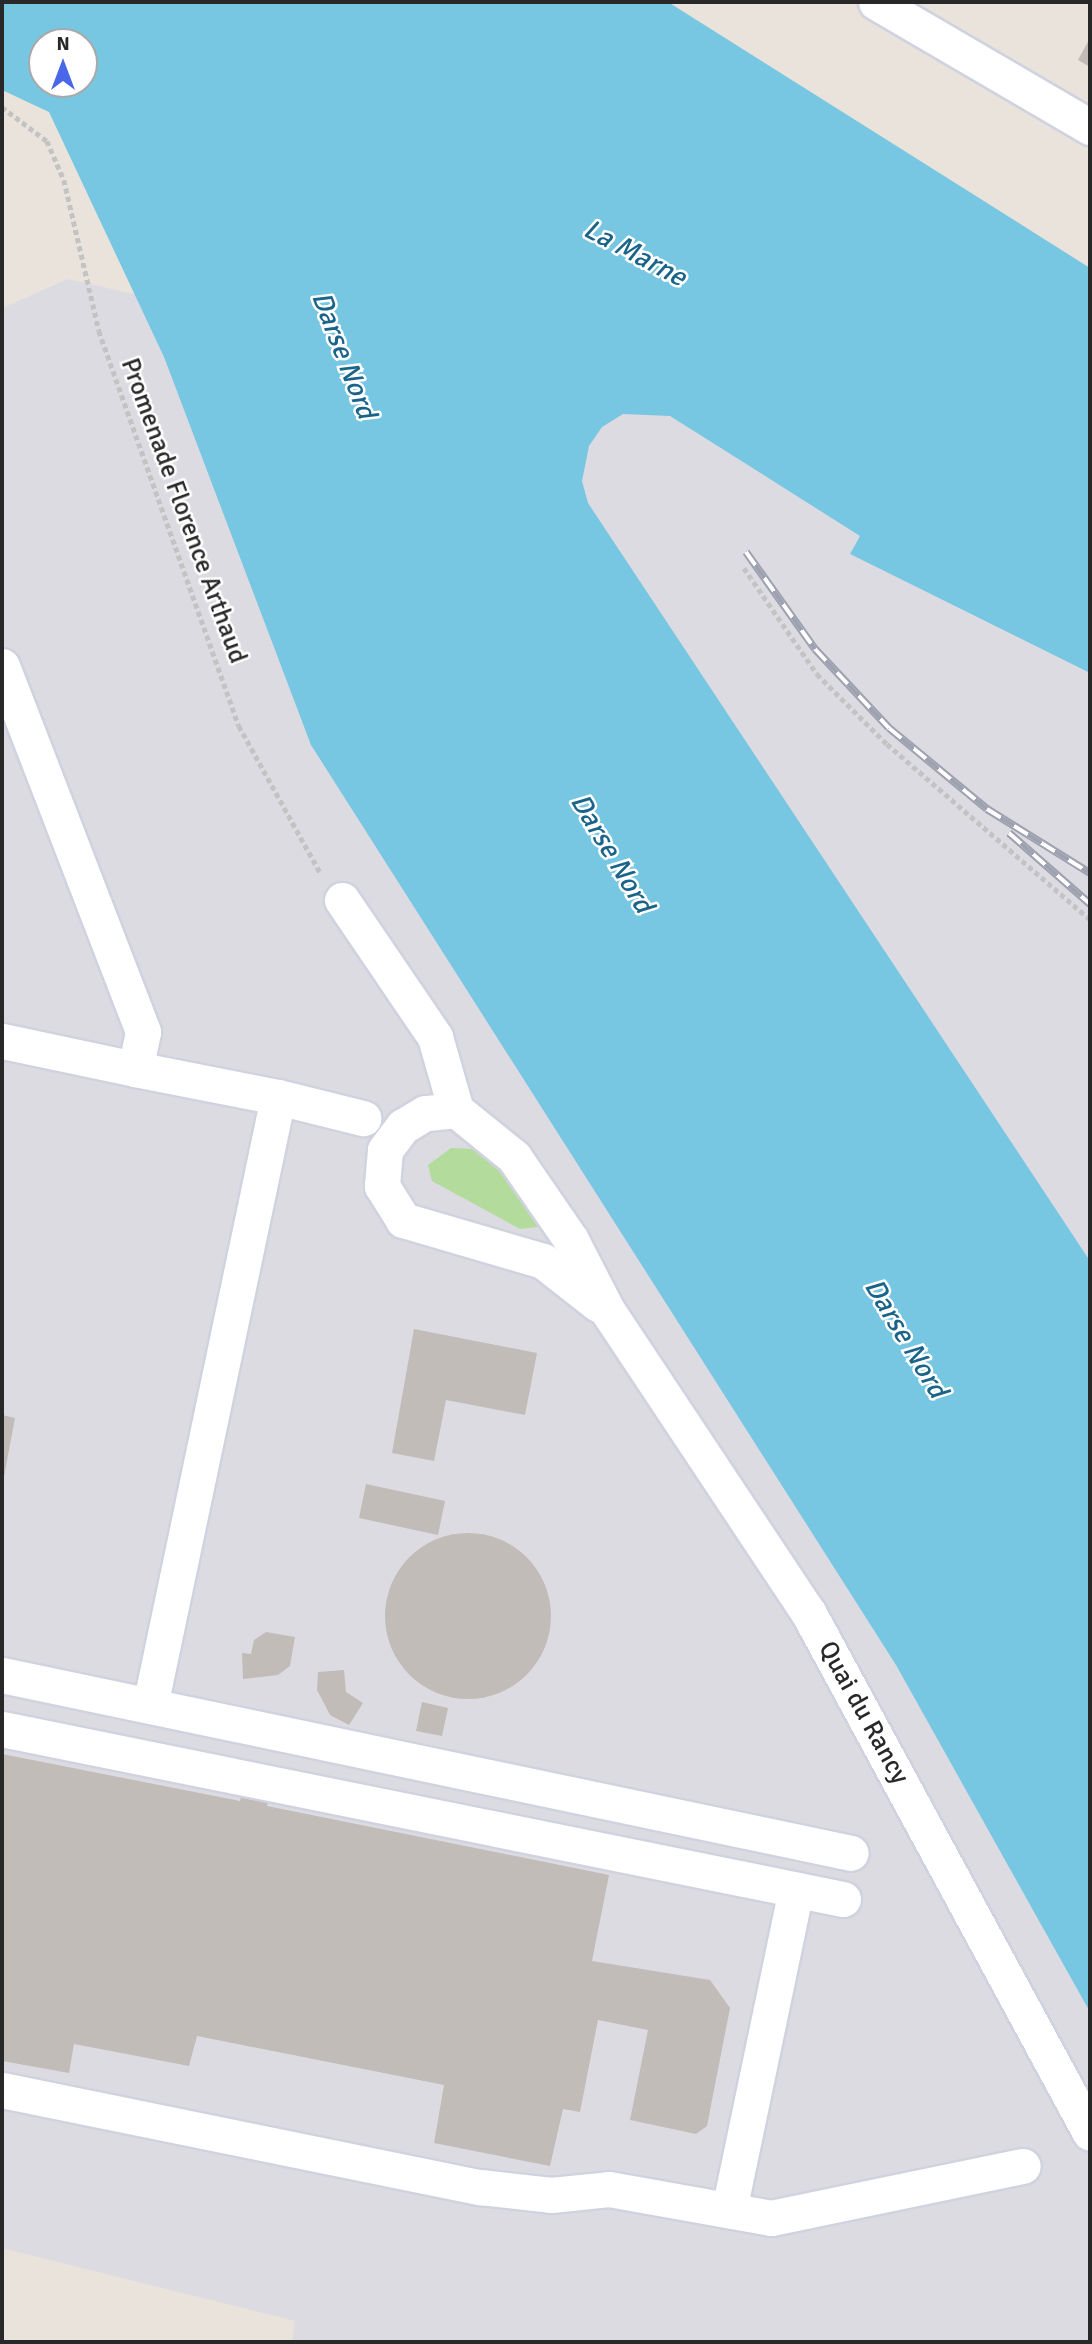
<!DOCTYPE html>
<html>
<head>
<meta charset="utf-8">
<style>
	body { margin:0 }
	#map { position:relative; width:1092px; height:2344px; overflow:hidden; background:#e9e3db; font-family:Signika,sans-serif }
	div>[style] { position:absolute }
	.industrial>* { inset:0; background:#dddbe2 }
	.green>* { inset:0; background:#b2db9c }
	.water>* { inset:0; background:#77c6e2 }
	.building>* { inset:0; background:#c1bcb7 }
	.round { border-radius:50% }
	.path>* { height:4.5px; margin-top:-2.25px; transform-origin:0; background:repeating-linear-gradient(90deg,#c3c3c3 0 5px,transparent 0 8.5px) }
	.roads { filter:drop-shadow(2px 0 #d0d3df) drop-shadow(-2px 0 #d0d3df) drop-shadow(0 2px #d0d3df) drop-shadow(0 -2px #d0d3df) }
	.minor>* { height:35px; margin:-17.5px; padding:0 17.5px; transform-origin:17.5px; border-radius:17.5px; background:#fff }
	.rail>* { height:8px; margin-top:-4px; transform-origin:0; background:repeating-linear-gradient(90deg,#fff 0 16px,#9ea1b0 0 32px); box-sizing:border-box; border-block:2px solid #9ea1b0 }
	span { translate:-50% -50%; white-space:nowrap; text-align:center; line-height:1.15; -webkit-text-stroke:5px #fff; paint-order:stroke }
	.street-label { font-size:26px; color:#282828 }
	.water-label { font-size:28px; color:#1a648a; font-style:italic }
	.frame { position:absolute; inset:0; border:4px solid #282828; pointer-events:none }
	.north { position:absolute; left:28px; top:28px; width:70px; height:70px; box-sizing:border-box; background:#fff; border:2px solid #a9a9a9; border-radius:50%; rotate:0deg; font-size:19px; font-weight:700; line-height:28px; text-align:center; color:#282828 }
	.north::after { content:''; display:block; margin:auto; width:24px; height:32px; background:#4967e8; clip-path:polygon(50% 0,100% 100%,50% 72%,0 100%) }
</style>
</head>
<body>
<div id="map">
	<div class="industrial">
		<div style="clip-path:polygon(68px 279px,670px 416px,860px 536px,850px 554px,1090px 673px,1090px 2342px,292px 2342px,295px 2321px,2px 2248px,2px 308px)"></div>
	</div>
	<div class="green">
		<div style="clip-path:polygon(451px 1148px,476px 1149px,499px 1160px,541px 1220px,538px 1227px,520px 1229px,432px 1181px,428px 1165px)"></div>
	</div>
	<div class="water">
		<div style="clip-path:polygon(evenodd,2px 2px,668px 2px,1090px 268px,1090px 673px,850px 554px,860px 536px,670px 416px,623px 414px,602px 427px,589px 446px,582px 481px,588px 503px,1090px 1261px,1090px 2012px,896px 1665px,311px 745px,164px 357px,49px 112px,2px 90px,2px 2px,42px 42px,84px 42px,84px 84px,42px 84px,42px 42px)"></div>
	</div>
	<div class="building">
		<div style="clip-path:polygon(1090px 38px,1090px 67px,1078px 60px)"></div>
		<div style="clip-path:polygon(414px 1329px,537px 1353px,525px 1415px,446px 1400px,434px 1461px,392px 1453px)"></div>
		<div style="clip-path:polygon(2px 1415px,15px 1418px,3px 1482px,2px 1482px)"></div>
		<div style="clip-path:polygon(366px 1484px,445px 1501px,438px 1535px,359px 1518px)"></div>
		<div class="round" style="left:385px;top:1533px;width:166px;height:166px"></div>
		<div style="clip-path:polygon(266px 1632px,295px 1637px,290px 1666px,278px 1675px,243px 1679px,242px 1653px,251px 1654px,254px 1640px)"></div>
		<div style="clip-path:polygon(344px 1670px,346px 1692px,363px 1703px,349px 1725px,330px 1715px,317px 1690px,318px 1672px)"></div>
		<div style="clip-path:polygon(422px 1702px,448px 1708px,442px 1736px,416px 1731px)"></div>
		<div style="clip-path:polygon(2px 1754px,240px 1801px,244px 1781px,271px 1786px,267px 1806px,609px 1875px,592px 1961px,710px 1980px,730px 2008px,707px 2126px,696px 2134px,630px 2120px,648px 2030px,598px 2020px,580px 2112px,563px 2109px,550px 2166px,434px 2143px,444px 2085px,197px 2036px,189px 2066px,74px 2044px,69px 2073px,2px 2061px)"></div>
	</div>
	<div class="path">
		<div style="left:2px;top:107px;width:56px;rotate:37.1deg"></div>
		<div style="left:47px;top:141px;width:43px;rotate:66.4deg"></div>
		<div style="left:64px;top:180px;width:155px;rotate:76.9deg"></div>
		<div style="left:99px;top:331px;width:419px;rotate:70.5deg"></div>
		<div style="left:239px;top:726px;width:169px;rotate:61deg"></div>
		<div style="left:744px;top:568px;width:129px;rotate:55.4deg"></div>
		<div style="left:817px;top:674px;width:99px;rotate:45deg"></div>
		<div style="left:887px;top:744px;width:268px;rotate:40.8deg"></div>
	</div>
	<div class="roads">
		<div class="minor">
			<div style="left:876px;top:2px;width:248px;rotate:30.3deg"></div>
			<div style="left:2px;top:666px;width:392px;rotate:68.9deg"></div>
			<div style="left:143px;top:1032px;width:38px;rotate:102deg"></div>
			<div style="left:135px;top:1069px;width:136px;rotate:-168.1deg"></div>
			<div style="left:342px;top:900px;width:166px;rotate:55.8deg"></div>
			<div style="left:435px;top:1037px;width:76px;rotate:74deg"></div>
			<div style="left:456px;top:1110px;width:75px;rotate:39deg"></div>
			<div style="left:514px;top:1157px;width:101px;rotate:55.5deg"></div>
			<div style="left:571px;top:1240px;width:79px;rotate:62.8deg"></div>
			<div style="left:607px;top:1310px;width:363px;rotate:56.4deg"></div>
			<div style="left:808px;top:1612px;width:592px;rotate:61.57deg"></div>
			<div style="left:135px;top:1069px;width:146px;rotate:11.1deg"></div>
			<div style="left:278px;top:1097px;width:622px;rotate:101.87deg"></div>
			<div style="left:278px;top:1097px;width:88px;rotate:13.9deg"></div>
			<div style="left:456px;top:1110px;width:31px;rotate:174deg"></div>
			<div style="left:425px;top:1113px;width:26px;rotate:149deg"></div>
			<div style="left:403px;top:1126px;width:30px;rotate:127deg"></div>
			<div style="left:385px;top:1150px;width:36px;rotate:95deg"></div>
			<div style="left:382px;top:1186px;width:40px;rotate:58deg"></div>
			<div style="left:403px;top:1220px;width:146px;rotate:16.3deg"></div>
			<div style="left:543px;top:1261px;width:70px;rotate:38deg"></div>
			<div style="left:2px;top:1675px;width:867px;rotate:11.84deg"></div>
			<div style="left:2px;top:1729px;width:858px;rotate:11.43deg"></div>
			<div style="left:2px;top:2090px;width:488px;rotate:11.5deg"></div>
			<div style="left:480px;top:2187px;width:71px;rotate:6.4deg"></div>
			<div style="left:551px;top:2195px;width:58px;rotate:-5.9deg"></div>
			<div style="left:609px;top:2189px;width:165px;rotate:10.1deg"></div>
			<div style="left:771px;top:2218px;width:257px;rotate:-11.7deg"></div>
			<div style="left:729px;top:2210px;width:327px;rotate:-78.2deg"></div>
		</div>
	</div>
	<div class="rail">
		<div style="left:746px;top:552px;width:119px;rotate:54.6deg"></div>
		<div style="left:815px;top:649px;width:108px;rotate:46.9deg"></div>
		<div style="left:889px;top:728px;width:127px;rotate:39.6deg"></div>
		<div style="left:987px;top:809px;width:121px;rotate:31.9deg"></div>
		<div style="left:1009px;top:833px;width:108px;rotate:41.2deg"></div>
	</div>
	<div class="street-label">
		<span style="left:183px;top:511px;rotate:70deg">Promenade Florence Arthaud</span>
		<span style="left:863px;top:1713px;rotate:61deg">Quai du Rancy</span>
	</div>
	<div class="water-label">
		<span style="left:635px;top:253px;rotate:28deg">La Marne</span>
		<span style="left:344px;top:355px;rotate:69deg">Darse Nord</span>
		<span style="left:612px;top:853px;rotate:59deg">Darse Nord</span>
		<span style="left:906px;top:1338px;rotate:59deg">Darse Nord</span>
	</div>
	<div class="frame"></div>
	<div class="north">N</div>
</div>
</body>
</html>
